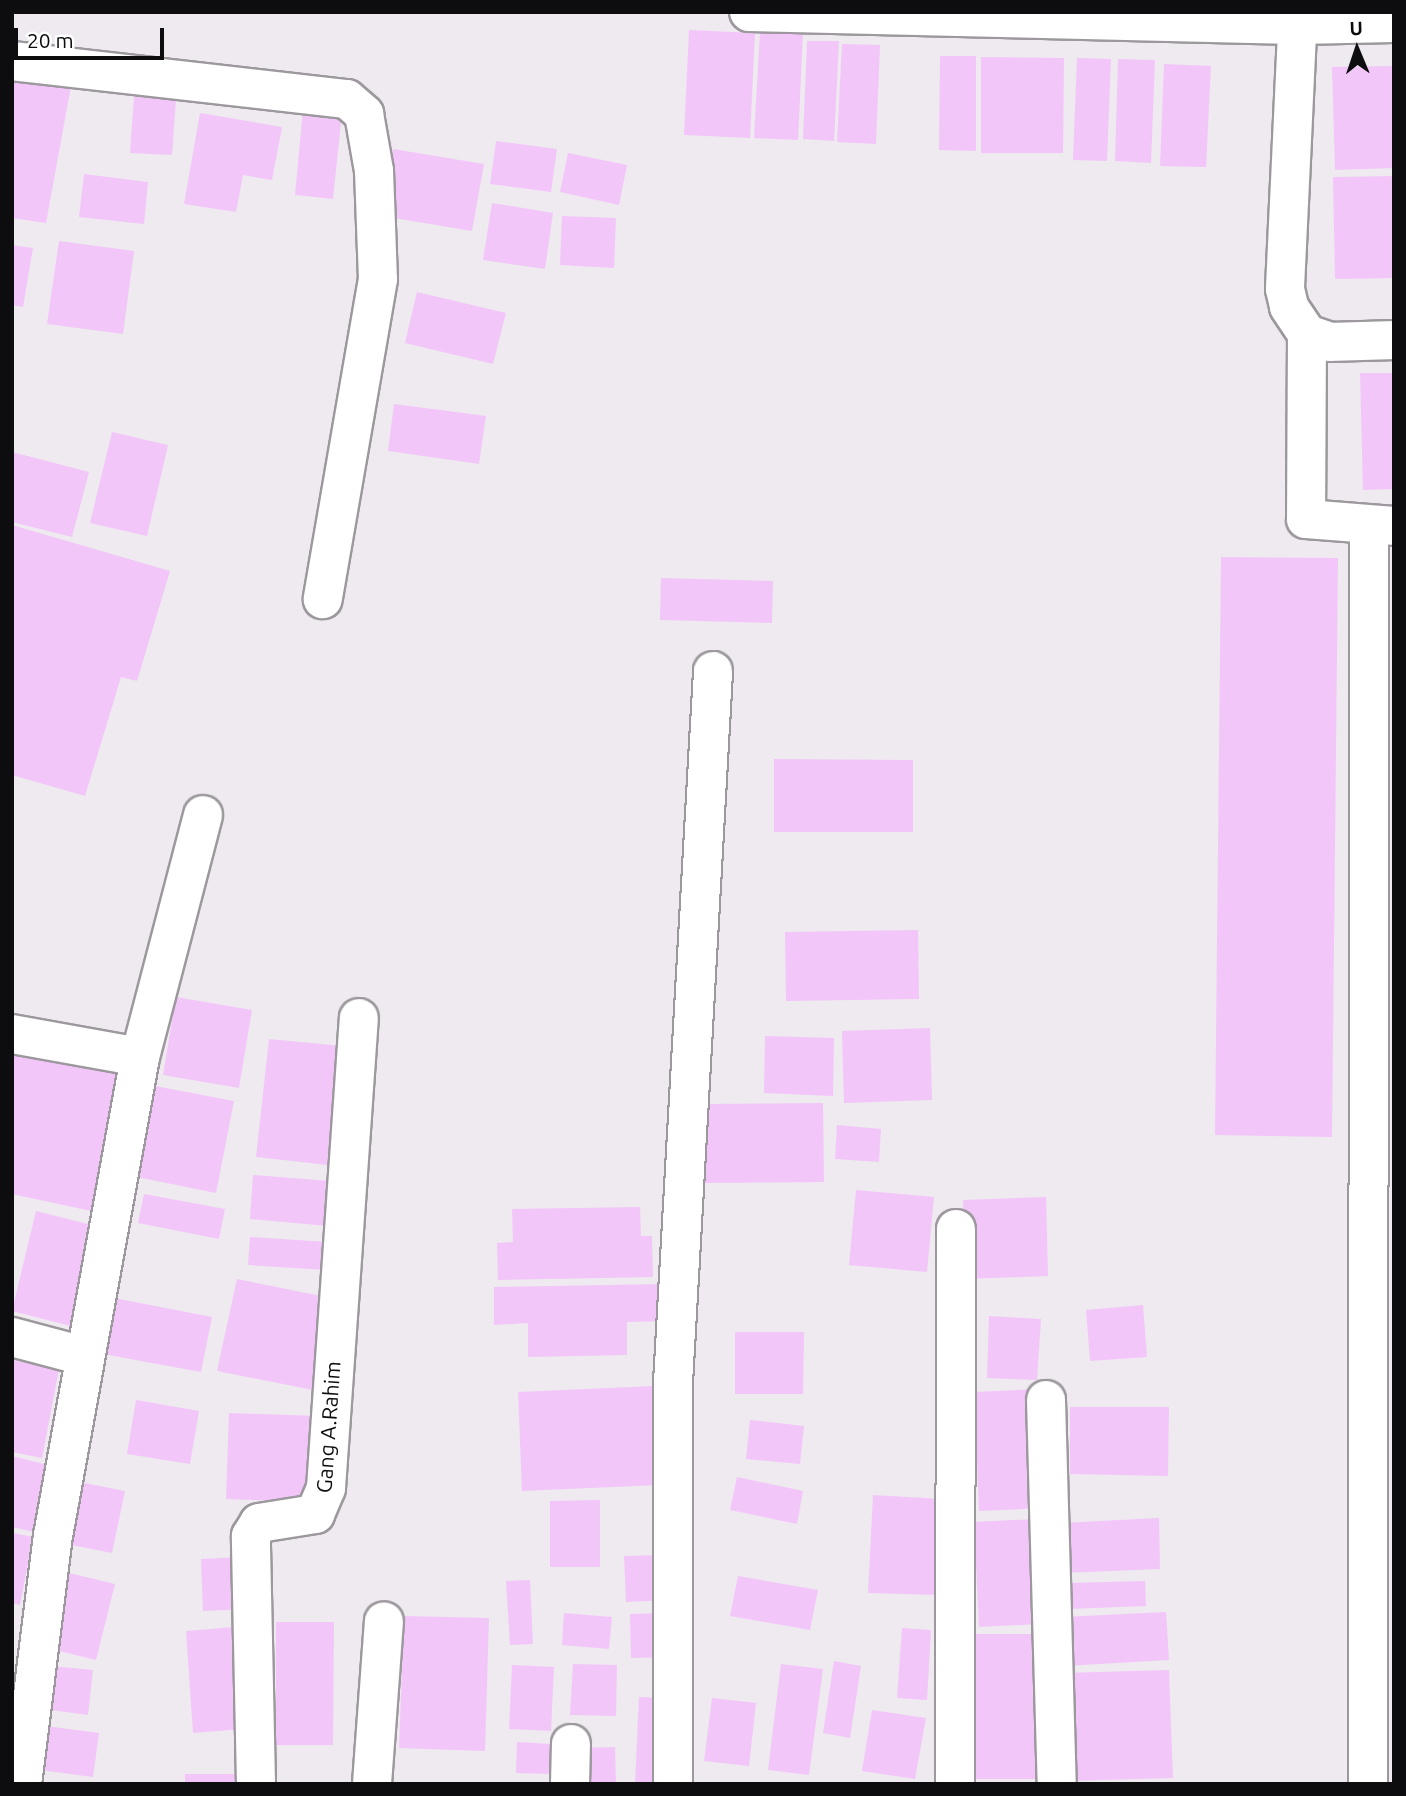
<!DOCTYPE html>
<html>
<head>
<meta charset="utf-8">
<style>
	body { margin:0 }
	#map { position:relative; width:1406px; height:1796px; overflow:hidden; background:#eeeaef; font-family:Ubuntu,sans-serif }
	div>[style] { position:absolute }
	.building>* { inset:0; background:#f3c6fa }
	.roads { filter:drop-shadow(2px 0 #9c989d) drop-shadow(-2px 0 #9c989d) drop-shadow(0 2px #9c989d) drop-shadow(0 -2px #9c989d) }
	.minor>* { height:38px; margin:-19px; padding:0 19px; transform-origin:19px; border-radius:19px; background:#fff }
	span { translate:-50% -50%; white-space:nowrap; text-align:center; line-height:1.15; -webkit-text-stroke:6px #fff; paint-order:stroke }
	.street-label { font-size:21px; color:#0d0c0e }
	.frame { position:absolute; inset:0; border:14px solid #0d0c0e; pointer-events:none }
	.north { position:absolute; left:1322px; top:14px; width:70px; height:70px; -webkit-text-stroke:5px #fff; paint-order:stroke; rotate:358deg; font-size:19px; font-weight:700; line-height:28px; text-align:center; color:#0d0c0e }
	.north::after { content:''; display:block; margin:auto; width:24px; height:32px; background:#0d0c0e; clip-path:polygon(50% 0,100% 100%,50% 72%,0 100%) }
	.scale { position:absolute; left:14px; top:28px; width:150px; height:32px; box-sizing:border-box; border:4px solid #0d0c0e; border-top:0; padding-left:9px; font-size:21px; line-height:24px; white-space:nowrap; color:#0d0c0e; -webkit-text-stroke:5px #fff; paint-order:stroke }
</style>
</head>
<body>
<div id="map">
	<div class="building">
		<div style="clip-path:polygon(689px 30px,755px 33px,750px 138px,684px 135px)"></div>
		<div style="clip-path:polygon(760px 32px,803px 34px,798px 140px,754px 138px)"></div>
		<div style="clip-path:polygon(807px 41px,839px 41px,834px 141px,803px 139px)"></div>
		<div style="clip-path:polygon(842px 44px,880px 45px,876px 144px,837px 142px)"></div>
		<div style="clip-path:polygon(940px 56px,976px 56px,976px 151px,939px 150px)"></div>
		<div style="clip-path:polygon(981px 57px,1064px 58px,1063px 153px,981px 153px)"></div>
		<div style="clip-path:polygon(1077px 58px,1111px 59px,1107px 161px,1073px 160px)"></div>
		<div style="clip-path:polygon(1118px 59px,1155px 60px,1151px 163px,1115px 161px)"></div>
		<div style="clip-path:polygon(1164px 64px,1211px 66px,1206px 167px,1160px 166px)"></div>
		<div style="clip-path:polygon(1394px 66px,1394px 168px,1335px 170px,1332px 67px)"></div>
		<div style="clip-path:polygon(12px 76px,71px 86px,46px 223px,12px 218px)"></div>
		<div style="clip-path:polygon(134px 96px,176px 99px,172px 155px,130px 153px)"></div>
		<div style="clip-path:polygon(303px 109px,342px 113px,333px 199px,295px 195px)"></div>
		<div style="clip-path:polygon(200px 113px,282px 127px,272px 180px,243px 175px,236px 212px,184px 204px)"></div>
		<div style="clip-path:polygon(496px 141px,557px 149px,551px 192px,490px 184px)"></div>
		<div style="clip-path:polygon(393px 149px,484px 164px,472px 231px,382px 216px)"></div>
		<div style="clip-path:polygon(568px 153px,627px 165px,619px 205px,560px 192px)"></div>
		<div style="clip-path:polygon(84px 174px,148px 182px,144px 224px,79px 217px)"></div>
		<div style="clip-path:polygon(1394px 176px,1394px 278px,1335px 279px,1333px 177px)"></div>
		<div style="clip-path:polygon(492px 203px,553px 213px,545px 269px,483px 260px)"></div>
		<div style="clip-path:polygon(562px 216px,616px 218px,614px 268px,560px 265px)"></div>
		<div style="clip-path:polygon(59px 241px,134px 251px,123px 334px,47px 324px)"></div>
		<div style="clip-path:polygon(12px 245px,33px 248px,23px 307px,12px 305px)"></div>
		<div style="clip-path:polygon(417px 292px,506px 313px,493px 364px,405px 343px)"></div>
		<div style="clip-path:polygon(1360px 373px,1394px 373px,1394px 489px,1363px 490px)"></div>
		<div style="clip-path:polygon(394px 404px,486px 416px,479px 464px,388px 451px)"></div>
		<div style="clip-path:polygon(112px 432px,168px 445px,147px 536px,90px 523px)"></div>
		<div style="clip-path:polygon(12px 452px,89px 472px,72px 537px,12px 522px)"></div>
		<div style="clip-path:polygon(12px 525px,170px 571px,137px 681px,121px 677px,85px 796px,12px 775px)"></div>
		<div style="clip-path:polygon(1221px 557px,1338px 558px,1332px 1137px,1215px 1135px)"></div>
		<div style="clip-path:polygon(661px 578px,773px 581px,772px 623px,660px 620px)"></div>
		<div style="clip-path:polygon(774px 759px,913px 760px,913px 832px,774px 832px)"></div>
		<div style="clip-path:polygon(918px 930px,919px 999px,786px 1001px,785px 932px)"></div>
		<div style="clip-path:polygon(176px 997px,252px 1010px,239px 1088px,163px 1075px)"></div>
		<div style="clip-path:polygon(930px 1028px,932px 1100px,844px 1103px,842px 1031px)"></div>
		<div style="clip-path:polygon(765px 1036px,834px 1038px,833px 1096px,764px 1093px)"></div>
		<div style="clip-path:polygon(269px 1039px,342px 1046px,328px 1165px,256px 1157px)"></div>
		<div style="clip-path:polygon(12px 1042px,124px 1067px,91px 1211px,12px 1194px)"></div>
		<div style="clip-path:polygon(155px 1086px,234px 1101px,216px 1193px,137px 1177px)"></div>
		<div style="clip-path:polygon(823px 1103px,824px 1182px,705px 1183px,704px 1104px)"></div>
		<div style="clip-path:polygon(837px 1125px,881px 1129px,879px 1162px,835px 1159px)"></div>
		<div style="clip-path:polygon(253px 1175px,330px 1181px,327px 1226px,250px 1219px)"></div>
		<div style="clip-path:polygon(856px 1190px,934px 1197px,927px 1272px,849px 1265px)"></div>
		<div style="clip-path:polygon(144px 1194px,225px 1209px,219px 1239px,138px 1223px)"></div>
		<div style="clip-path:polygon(1046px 1197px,1048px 1276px,965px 1279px,963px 1200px)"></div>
		<div style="clip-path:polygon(640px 1207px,641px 1236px,652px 1236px,653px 1277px,498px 1280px,497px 1243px,513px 1242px,512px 1209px)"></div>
		<div style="clip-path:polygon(36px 1211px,100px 1227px,75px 1327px,12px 1311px)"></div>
		<div style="clip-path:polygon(250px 1237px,328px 1242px,327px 1270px,248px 1265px)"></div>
		<div style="clip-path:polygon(237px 1279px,331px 1298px,313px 1390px,217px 1371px)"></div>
		<div style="clip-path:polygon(667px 1284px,668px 1321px,627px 1322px,627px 1355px,528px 1357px,528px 1323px,494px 1325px,494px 1287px)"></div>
		<div style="clip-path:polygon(114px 1298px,212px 1317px,201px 1372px,103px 1354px)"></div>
		<div style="clip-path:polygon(1143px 1305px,1147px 1357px,1090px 1361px,1086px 1310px)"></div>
		<div style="clip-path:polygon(989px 1316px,1041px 1319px,1037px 1380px,987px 1378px)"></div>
		<div style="clip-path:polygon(735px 1332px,804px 1332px,803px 1394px,735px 1394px)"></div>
		<div style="clip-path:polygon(12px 1360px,59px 1369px,42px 1458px,12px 1452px)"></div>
		<div style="clip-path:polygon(655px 1386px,659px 1485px,522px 1491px,518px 1392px)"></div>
		<div style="clip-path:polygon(1037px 1389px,1042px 1508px,979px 1511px,974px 1392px)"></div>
		<div style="clip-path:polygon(136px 1400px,199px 1411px,190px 1464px,127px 1454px)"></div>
		<div style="clip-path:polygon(1070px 1407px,1169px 1407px,1168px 1476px,1070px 1474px)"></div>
		<div style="clip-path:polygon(229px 1413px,318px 1416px,316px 1502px,226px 1499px)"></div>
		<div style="clip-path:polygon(750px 1420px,804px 1426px,800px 1464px,746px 1459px)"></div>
		<div style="clip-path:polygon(12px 1456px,56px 1467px,39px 1533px,12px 1527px)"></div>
		<div style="clip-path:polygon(737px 1477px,803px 1491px,797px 1524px,730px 1510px)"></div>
		<div style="clip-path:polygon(74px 1481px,125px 1491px,112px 1553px,61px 1543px)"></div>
		<div style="clip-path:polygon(873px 1495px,942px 1499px,937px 1595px,868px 1593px)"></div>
		<div style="clip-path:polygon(600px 1500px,600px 1567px,550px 1567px,550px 1501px)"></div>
		<div style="clip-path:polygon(1159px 1518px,1160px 1569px,1063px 1573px,1061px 1523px)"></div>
		<div style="clip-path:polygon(1036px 1519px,1041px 1624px,979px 1627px,974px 1522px)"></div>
		<div style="clip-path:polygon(12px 1533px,33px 1537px,20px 1605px,12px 1603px)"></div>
		<div style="clip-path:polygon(668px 1555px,669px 1600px,626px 1602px,624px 1556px)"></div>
		<div style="clip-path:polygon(243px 1557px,245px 1609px,203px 1611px,201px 1559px)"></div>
		<div style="clip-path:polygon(61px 1571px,115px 1584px,96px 1660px,43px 1647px)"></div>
		<div style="clip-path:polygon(738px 1576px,818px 1590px,810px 1630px,730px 1616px)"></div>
		<div style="clip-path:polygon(530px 1580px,533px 1644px,510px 1645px,506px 1581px)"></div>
		<div style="clip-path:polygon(1145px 1581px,1146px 1606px,1068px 1609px,1067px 1583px)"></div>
		<div style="clip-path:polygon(1166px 1612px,1169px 1660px,1065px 1666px,1063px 1617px)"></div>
		<div style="clip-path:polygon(564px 1613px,612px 1617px,609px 1649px,562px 1645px)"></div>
		<div style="clip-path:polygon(666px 1613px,668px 1657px,631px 1658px,630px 1614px)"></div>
		<div style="clip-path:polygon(404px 1616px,489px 1618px,485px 1751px,399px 1748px)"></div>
		<div style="clip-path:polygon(276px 1622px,334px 1622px,333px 1745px,276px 1745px)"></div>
		<div style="clip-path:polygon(247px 1626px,255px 1728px,193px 1733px,186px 1631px)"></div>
		<div style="clip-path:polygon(902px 1628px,931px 1630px,927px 1700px,897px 1698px)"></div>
		<div style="clip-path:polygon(972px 1634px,1037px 1634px,1037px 1779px,972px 1779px)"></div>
		<div style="clip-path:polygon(834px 1661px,861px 1666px,850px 1738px,823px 1733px)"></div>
		<div style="clip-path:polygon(573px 1664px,617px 1665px,616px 1716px,570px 1715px)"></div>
		<div style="clip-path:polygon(781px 1664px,823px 1669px,809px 1775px,768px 1770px)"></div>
		<div style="clip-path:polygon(41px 1665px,93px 1670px,88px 1715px,36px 1708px)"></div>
		<div style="clip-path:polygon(512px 1665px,554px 1667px,551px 1731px,509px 1729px)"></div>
		<div style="clip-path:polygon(1169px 1670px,1173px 1778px,1066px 1781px,1062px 1673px)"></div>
		<div style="clip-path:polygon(639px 1697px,661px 1698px,658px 1784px,635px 1784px)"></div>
		<div style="clip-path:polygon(712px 1698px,756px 1703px,749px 1766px,704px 1761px)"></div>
		<div style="clip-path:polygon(872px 1710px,926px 1718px,915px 1779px,862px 1771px)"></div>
		<div style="clip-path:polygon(38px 1725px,99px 1733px,93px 1777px,32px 1769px)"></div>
		<div style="clip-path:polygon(517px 1742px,551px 1744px,550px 1774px,516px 1773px)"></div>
		<div style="clip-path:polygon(615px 1747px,616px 1784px,580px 1784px,579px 1748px)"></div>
		<div style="clip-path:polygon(185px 1774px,238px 1774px,238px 1784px,185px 1784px)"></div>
	</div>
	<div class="roads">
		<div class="minor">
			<div style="left:749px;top:12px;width:549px;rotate:1.36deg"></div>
			<div style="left:1298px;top:25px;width:96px;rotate:-1.2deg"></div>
			<div style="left:1298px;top:12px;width:277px;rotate:92.7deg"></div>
			<div style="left:1285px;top:289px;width:18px;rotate:77deg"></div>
			<div style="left:1289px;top:307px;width:32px;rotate:56deg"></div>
			<div style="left:1307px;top:334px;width:24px;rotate:19deg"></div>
			<div style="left:1330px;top:342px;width:64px;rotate:-1.8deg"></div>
			<div style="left:12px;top:61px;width:337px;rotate:6.5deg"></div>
			<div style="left:347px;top:99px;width:23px;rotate:41deg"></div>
			<div style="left:364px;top:114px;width:58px;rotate:80deg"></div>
			<div style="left:374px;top:171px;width:108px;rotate:87.9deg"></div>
			<div style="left:378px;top:279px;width:325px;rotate:99.8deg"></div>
			<div style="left:1307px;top:334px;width:185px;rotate:90.3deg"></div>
			<div style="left:1306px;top:519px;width:88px;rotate:4.5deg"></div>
			<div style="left:12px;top:1034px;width:130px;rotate:10.2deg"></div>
			<div style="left:140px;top:1057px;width:486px;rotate:100.3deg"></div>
			<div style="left:53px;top:1535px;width:251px;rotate:97.1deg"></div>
			<div style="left:140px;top:1057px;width:250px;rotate:-75.4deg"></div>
			<div style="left:12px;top:1337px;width:74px;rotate:14.8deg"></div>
			<div style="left:1046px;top:1400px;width:384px;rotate:88.4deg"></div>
			<div style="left:256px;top:1784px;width:248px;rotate:-91.2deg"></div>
			<div style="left:251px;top:1536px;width:15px;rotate:-58deg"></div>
			<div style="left:259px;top:1523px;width:57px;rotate:-9.1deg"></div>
			<div style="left:315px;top:1514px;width:28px;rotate:-67deg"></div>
			<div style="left:326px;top:1488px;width:471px;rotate:-86deg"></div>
			<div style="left:372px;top:1784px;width:163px;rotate:-85.8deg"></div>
			<div style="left:570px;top:1784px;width:40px;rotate:-88.6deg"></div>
			<div style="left:673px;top:1784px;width:401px;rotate:-90deg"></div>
			<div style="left:673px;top:1383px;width:713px;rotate:-86.78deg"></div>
			<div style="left:955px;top:1784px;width:555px;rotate:-89.9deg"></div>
			<div style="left:1368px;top:1784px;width:1257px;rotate:-89.95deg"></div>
		</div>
	</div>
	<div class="street-label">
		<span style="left:328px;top:1427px;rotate:-86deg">Gang A.Rahim</span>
	</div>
	<div class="frame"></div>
	<div class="north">U</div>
	<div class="scale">20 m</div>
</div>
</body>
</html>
